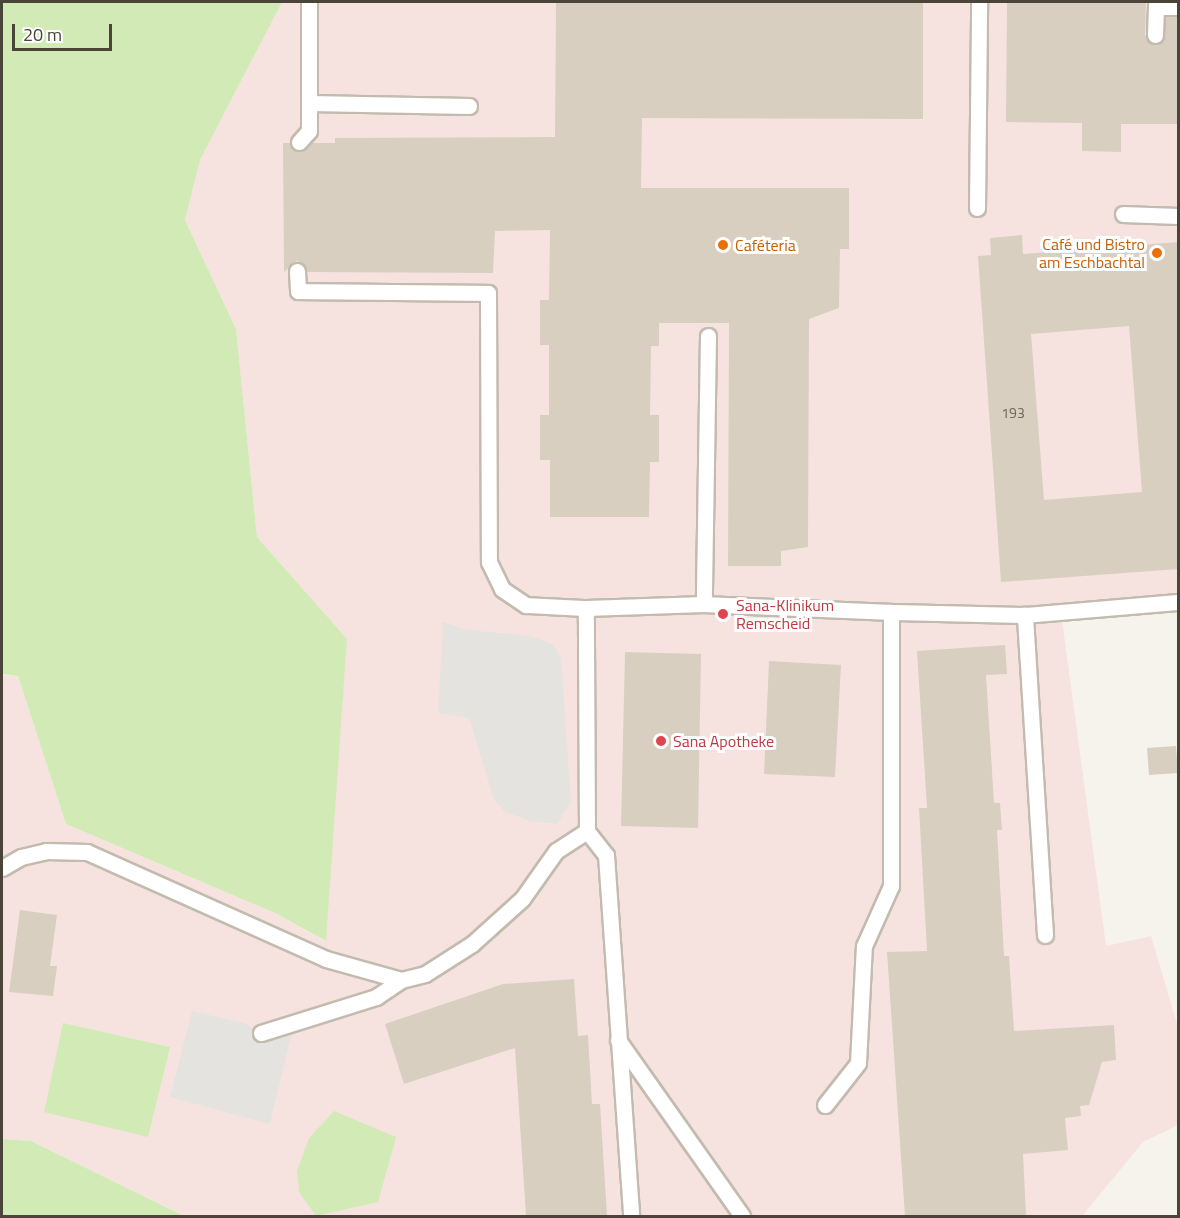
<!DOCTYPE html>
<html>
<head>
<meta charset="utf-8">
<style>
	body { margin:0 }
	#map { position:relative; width:1180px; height:1218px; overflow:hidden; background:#f6f3ec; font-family:"Titillium Web",sans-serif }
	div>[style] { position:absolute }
	.medical>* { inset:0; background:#f6e3e0 }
	.green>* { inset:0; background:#d2eab5 }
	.parking>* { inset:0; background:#e5e3e0 }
	.building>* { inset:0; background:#d8cfc1 }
	.roads { filter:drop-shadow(2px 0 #c2bbae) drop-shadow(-2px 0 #c2bbae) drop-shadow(0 2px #c2bbae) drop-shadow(0 -2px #c2bbae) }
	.lane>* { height:15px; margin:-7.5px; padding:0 7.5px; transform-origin:7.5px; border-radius:7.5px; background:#fff }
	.dots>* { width:16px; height:16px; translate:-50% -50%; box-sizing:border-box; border:3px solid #fff; border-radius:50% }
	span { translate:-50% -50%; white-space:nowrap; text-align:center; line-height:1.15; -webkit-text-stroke:6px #fff; paint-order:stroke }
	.number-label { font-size:14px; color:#6e675b }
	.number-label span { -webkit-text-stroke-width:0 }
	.food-label { font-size:16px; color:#c56008 }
	.right { translate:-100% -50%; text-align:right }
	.left { translate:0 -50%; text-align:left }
	.health-label { font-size:16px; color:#be3a42 }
	.frame { position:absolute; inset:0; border:3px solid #4b4439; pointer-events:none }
	.scale { position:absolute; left:12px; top:24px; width:100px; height:27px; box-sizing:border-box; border:3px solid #4b4439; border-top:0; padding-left:8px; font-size:18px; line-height:21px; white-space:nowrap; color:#4b4439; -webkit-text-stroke:4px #fff; paint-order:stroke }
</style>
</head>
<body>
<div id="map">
	<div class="medical">
		<div style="clip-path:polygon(282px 2px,1178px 2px,1178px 609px,1062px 620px,1106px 946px,1151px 936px,1178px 1027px,1178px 1125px,1143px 1142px,1082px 1216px,184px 1216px,31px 1141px,2px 1139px,2px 675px,18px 676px,66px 824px,275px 913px,325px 941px,347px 639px,257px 537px,236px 329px,185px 220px,200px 160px)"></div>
	</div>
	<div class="green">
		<div style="clip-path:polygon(2px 2px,282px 2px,200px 160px,185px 220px,236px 329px,257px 537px,347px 639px,326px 941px,275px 913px,66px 824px,18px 676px,2px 674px)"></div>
		<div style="clip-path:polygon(63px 1023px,170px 1047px,148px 1137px,44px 1112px)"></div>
		<div style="clip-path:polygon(334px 1111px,396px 1137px,378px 1202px,316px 1216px,299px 1192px,297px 1171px,309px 1138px)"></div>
		<div style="clip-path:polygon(2px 1139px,31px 1141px,184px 1216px,2px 1216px)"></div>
	</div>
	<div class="parking">
		<div style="clip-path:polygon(443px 622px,468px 630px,530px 636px,553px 644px,561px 658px,571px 802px,557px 824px,531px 821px,505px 812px,494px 800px,469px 718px,438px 713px)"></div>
		<div style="clip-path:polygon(192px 1011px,244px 1023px,261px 1033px,291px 1036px,270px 1124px,170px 1097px)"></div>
	</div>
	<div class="building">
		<div style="clip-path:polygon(556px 2px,923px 2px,923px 119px,642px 118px,641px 188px,849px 188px,849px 249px,840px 249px,839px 308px,809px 319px,808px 547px,781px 551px,781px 566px,728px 566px,729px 323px,659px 323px,659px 346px,651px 346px,650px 415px,659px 415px,659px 462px,650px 462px,649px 517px,550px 517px,550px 460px,540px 460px,540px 415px,549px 415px,549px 345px,540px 345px,540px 300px,549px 300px,550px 230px,495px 231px,493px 273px,307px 272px,305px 265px,297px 261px,284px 272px,283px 143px,290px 143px,298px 152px,311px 143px,335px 143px,335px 138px,555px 137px)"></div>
		<div style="clip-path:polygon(1007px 2px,1146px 2px,1145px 35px,1154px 45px,1164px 40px,1165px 17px,1179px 17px,1179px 124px,1121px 124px,1121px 152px,1082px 151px,1082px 123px,1006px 122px)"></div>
		<div style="clip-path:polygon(evenodd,1022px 235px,1023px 254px,1179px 242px,1179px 569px,1001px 582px,978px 256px,991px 255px,990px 238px,1022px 235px,1129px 326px,1142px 492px,1044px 500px,1031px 334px,1129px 326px)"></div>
		<div style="clip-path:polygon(1005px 645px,1007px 674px,986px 675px,994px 803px,1000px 803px,1002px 830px,997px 830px,1004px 956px,1009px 956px,1014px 1031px,1114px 1025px,1116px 1060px,1102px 1062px,1089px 1105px,1080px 1106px,1081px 1116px,1065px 1118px,1068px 1150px,1023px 1154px,1026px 1216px,905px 1216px,887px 952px,927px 951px,919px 808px,927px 808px,917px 651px)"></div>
		<div style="clip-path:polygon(625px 652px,701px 654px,698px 828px,621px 826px)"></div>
		<div style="clip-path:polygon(769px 661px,841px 665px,835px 777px,764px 774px)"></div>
		<div style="clip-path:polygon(1176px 746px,1178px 773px,1149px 775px,1147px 748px)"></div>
		<div style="clip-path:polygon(20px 910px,57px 915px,50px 966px,57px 966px,53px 996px,9px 992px)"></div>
		<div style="clip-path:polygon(574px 979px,578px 1036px,588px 1035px,592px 1104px,600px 1104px,607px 1216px,526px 1216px,515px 1048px,404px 1084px,385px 1024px,503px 984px)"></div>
	</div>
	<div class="roads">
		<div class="lane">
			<div style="left:1156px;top:7px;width:22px"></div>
			<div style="left:1155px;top:35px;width:33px;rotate:-88deg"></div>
			<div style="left:309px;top:103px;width:160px;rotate:1.1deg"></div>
			<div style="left:299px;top:142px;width:15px;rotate:-48deg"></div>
			<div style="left:309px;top:131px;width:129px;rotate:-90deg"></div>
			<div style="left:977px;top:208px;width:206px;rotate:-89.4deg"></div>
			<div style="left:1123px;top:214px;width:55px;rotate:2.1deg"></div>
			<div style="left:297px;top:271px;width:20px;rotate:87deg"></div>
			<div style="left:298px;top:291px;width:190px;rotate:0.6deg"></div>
			<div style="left:488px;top:293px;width:269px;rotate:89.8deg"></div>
			<div style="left:489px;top:562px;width:30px;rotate:64deg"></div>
			<div style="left:502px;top:589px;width:29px;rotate:34deg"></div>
			<div style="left:526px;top:605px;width:60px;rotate:2.9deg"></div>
			<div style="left:708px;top:336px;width:268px;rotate:90.9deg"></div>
			<div style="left:704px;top:604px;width:187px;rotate:2.4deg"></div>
			<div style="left:587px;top:831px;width:31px;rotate:52deg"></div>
			<div style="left:606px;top:855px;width:362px;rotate:86deg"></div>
			<div style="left:2px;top:868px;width:22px;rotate:-30deg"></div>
			<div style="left:21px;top:857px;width:26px;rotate:-13deg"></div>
			<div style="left:46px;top:851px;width:41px;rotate:1.4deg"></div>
			<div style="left:87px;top:852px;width:262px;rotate:24.1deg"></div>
			<div style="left:326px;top:959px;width:78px;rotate:15.6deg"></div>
			<div style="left:1045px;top:935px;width:321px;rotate:-93.6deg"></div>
			<div style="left:1025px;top:615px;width:154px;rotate:-4.9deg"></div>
			<div style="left:261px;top:1033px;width:121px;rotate:-17.4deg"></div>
			<div style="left:376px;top:997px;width:30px;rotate:-34deg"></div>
			<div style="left:401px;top:980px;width:25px;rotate:-14deg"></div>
			<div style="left:425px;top:974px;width:56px;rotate:-32.6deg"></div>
			<div style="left:472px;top:944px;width:67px;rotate:-42deg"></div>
			<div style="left:522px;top:899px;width:59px;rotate:-54.7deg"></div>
			<div style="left:556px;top:851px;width:37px;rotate:-33deg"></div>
			<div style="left:587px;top:831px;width:223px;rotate:-90.3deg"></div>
			<div style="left:586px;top:608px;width:118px;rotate:-1.9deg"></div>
			<div style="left:618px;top:1040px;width:215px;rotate:54.8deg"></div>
			<div style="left:825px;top:1105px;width:53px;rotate:-51.8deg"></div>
			<div style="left:858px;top:1063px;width:117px;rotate:-87.1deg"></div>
			<div style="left:864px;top:946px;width:66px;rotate:-65.8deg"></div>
			<div style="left:891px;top:886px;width:274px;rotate:-90deg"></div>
			<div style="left:891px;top:612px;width:134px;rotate:1.3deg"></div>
		</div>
	</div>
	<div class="dots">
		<div style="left:723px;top:245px;background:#e8710a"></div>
		<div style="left:1157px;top:253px;background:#e8710a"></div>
		<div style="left:723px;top:614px;background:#e0444e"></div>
		<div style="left:661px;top:741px;background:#e0444e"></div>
	</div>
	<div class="number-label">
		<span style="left:1013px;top:413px">193</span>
	</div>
	<div class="food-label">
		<span class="right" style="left:1145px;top:253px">Café und Bistro<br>am Eschbachtal</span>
		<span class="left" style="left:735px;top:245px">Caféteria</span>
	</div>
	<div class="health-label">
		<span class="left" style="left:736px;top:614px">Sana-Klinikum<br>Remscheid</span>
		<span class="left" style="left:673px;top:741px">Sana Apotheke</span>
	</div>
	<div class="frame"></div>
	<div class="scale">20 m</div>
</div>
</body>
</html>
